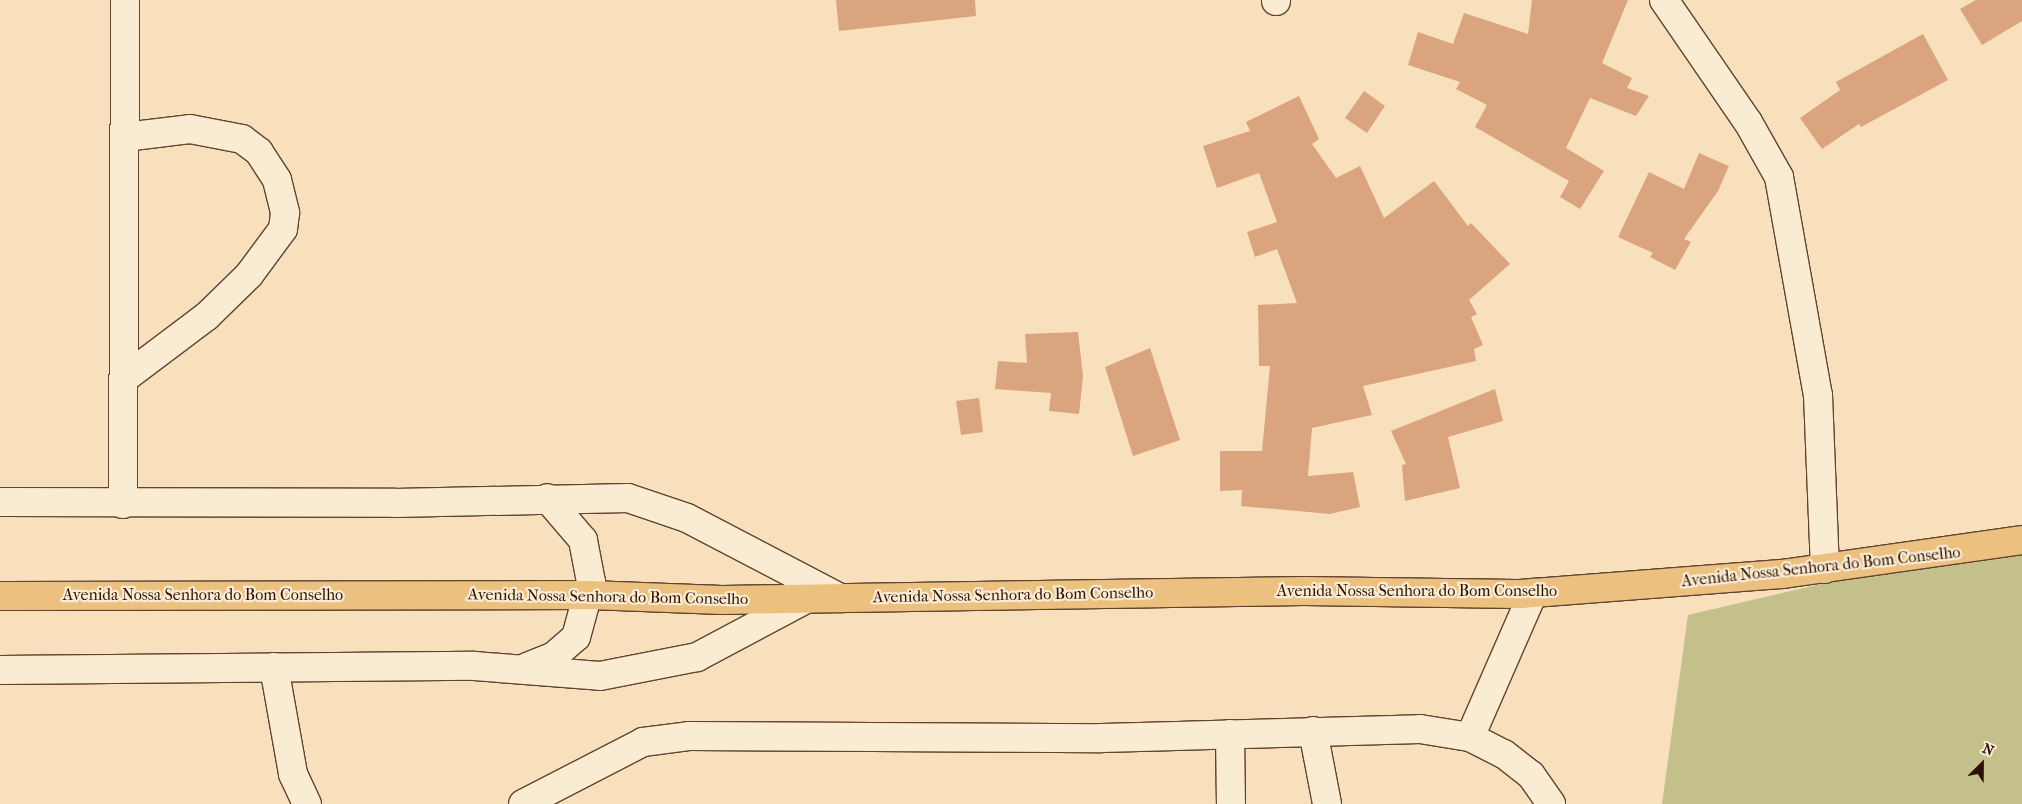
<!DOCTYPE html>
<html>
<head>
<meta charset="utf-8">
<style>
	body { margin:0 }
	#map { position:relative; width:2022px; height:804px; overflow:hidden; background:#f7e0bb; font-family:"IM FELL French Canon",serif }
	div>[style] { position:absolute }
	.green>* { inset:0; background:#c4c08b }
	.building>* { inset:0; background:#daa47f }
	.roads { filter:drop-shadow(1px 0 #604430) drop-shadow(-1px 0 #604430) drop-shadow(0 1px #604430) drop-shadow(0 -1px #604430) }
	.minor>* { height:28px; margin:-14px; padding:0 14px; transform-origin:14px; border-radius:14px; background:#faebd3 }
	.major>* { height:28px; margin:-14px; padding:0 14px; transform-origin:14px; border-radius:14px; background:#ecc07e }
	span { translate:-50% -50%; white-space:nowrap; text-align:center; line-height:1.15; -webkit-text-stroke:4.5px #faebd3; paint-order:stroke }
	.street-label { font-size:16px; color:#2e1001 }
	.north { position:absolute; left:1957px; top:739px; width:50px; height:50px; -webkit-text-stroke:4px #faebd3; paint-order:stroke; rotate:23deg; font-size:14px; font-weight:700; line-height:20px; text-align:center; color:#2e1001 }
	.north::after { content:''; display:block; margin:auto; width:18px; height:22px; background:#2e1001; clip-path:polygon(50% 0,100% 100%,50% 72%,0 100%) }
</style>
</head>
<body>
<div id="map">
	<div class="green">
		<div style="clip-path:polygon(2022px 537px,2022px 804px,1662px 804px,1688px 615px)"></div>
	</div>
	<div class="building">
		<div style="clip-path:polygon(836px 0,975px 0,976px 16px,839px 31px)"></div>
		<div style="clip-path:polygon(1532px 0,1628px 0,1602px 63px,1632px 78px,1627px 88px,1649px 96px,1636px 116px,1590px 98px,1566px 148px,1604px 171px,1580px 209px,1560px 197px,1569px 181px,1475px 127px,1487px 105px,1456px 89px,1460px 82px,1408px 65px,1418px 32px,1453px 44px,1464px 13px,1528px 34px)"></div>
		<div style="clip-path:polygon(1976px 0,2022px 0,2022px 21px,1982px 45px,1960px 9px)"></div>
		<div style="clip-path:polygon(1923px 34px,1948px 80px,1861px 127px,1859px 124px,1822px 149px,1800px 118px,1840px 90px,1836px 82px)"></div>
		<div style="clip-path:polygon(1364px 91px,1385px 106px,1367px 133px,1345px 118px)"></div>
		<div style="clip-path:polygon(1299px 96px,1319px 139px,1312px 144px,1336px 178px,1360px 166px,1384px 218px,1434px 181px,1468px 226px,1471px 223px,1510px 264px,1469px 300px,1477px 314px,1471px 317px,1483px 345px,1474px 349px,1476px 361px,1363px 386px,1372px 415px,1312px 428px,1308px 476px,1353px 472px,1360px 507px,1330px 514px,1241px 506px,1242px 490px,1220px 491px,1220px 451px,1262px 451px,1270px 366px,1259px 366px,1258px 305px,1297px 303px,1277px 249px,1255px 257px,1247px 232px,1277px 222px,1259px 173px,1217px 188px,1203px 146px,1250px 131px,1246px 122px)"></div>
		<div style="clip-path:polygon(1699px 153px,1729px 166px,1718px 191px,1684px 239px,1691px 242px,1675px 270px,1650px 257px,1653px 253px,1618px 237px,1649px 172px,1684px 189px)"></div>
		<div style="clip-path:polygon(1078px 332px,1083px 376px,1079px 414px,1049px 411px,1051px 393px,995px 389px,998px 361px,1027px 363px,1025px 334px)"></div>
		<div style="clip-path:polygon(1150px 348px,1180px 440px,1133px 456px,1105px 367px)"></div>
		<div style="clip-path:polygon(1495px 389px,1503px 421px,1448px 437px,1460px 488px,1405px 501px,1402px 465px,1406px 464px,1391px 431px)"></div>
		<div style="clip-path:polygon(979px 398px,983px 432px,961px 435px,956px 401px)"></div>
	</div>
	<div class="roads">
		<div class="minor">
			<div style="left:1276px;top:0;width:1px;rotate:90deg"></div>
			<div style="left:1664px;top:0;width:148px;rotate:55.5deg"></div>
			<div style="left:1748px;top:122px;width:63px;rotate:60.6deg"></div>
			<div style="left:1779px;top:177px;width:221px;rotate:79.9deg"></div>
			<div style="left:1818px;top:395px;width:174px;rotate:87.7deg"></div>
			<div style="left:125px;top:137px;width:65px;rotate:-7deg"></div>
			<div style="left:190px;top:129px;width:53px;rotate:10.9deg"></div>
			<div style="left:242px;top:139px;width:21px;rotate:37deg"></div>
			<div style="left:259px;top:152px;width:33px;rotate:57deg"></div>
			<div style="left:277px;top:180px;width:34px;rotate:76deg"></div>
			<div style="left:285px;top:213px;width:16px;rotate:97deg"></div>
			<div style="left:283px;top:229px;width:57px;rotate:126.5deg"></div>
			<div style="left:249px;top:275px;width:59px;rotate:135.7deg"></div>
			<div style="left:207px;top:316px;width:101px;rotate:143deg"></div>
			<div style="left:0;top:502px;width:395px;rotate:0.1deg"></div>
			<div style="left:395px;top:503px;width:233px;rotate:-1.2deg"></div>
			<div style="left:628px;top:498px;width:62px;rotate:18.7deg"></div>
			<div style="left:687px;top:518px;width:173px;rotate:27.6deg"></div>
			<div style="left:123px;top:504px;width:504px;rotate:-89.77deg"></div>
			<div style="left:274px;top:667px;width:109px;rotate:79.9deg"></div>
			<div style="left:293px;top:774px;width:33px;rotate:65deg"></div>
			<div style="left:527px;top:667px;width:29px;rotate:-22deg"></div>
			<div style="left:554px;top:656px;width:29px;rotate:-41deg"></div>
			<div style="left:576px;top:637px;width:57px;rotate:-74.7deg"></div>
			<div style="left:591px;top:582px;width:43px;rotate:-100.8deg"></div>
			<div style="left:583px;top:540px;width:55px;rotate:-130.6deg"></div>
			<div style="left:0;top:670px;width:474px;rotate:-0.5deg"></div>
			<div style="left:474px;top:666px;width:126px;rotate:4.5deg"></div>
			<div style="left:600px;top:676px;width:99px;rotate:-11.1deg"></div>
			<div style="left:697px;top:657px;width:123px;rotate:-28deg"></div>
			<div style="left:1313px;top:731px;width:74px;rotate:79.1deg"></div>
			<div style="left:1230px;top:734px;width:70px;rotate:89.2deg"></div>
			<div style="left:1470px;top:737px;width:157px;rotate:-66.4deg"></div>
			<div style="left:523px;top:804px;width:135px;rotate:-27.3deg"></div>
			<div style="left:643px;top:742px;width:46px;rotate:-7.4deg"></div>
			<div style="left:689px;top:736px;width:413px;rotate:0.3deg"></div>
			<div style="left:1102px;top:738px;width:318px;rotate:-1.6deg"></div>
			<div style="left:1420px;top:729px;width:51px;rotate:9.1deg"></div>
			<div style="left:1470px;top:737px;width:38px;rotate:27deg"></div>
			<div style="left:1504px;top:754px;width:34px;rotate:38deg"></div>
			<div style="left:1531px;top:775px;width:35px;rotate:55deg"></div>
		</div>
		<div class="major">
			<div style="left:0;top:596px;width:589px;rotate:-0.1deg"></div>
			<div style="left:589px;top:595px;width:133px;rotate:2.2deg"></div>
			<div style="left:722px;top:600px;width:582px;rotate:-0.89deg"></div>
			<div style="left:1304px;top:591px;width:217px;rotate:0.8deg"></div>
			<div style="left:1521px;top:594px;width:263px;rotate:-4.4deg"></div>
			<div style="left:1783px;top:574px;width:241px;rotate:-8.1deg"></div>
		</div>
	</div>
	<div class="street-label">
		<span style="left:1821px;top:567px;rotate:-6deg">Avenida Nossa Senhora do Bom Conselho</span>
		<span style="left:1417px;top:591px">Avenida Nossa Senhora do Bom Conselho</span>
		<span style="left:203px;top:595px">Avenida Nossa Senhora do Bom Conselho</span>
		<span style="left:1013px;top:595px;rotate:-1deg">Avenida Nossa Senhora do Bom Conselho</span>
		<span style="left:608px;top:597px;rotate:1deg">Avenida Nossa Senhora do Bom Conselho</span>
	</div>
	<div class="north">N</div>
</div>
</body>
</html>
